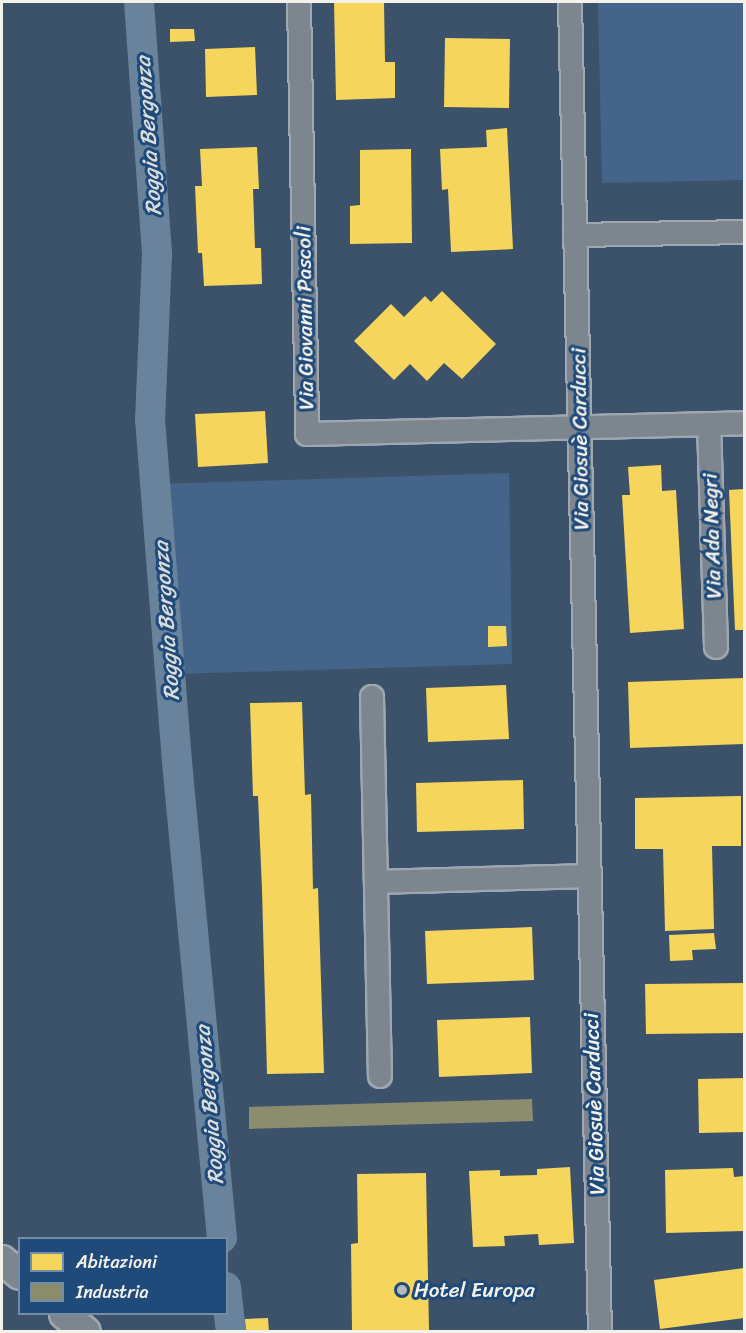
<!DOCTYPE html>
<html>
<head>
<meta charset="utf-8">
<style>
	body { margin:0 }
	#map { position:relative; width:746px; height:1333px; overflow:hidden; background:#3c526a; font-family:Sriracha,sans-serif }
	div>[style] { position:absolute }
	.green>* { inset:0; background:#446589 }
	.homes>* { inset:0; background:#f6d55c }
	.industry>* { inset:0; background:#8c8c6e }
	.canal>* { height:30px; margin:-15px; padding:0 15px; transform-origin:15px; border-radius:15px; background:#6a839d }
	.roads { filter:drop-shadow(2px 0 #9fa8b2) drop-shadow(-2px 0 #9fa8b2) drop-shadow(0 2px #9fa8b2) drop-shadow(0 -2px #9fa8b2) }
	.minor>* { height:22px; margin:-11px; padding:0 11px; transform-origin:11px; border-radius:11px; background:#7d868e }
	.tertiary>* { height:28px; margin:-14px; padding:0 14px; transform-origin:14px; border-radius:14px; background:#7d868e }
	.dots>* { width:16px; height:16px; translate:-50% -50%; box-sizing:border-box; border:3px solid #1f4a7a; border-radius:50% }
	span { translate:-50% -50%; white-space:nowrap; text-align:center; line-height:1.15; -webkit-text-stroke:6px #1f4a7a; paint-order:stroke }
	.street-label { font-size:21px; color:#f4f1e8 }
	.poi-label { font-size:21px; color:#f4f1e8 }
	.left { translate:0 -50%; text-align:left }
	.water-label { font-size:22px; color:#d9dcda; font-style:italic }
	.frame { position:absolute; inset:0; border:3px solid #f4f1e8; pointer-events:none }
	.legend { position:absolute; left:18px; top:1237px; width:210px; height:78px; box-sizing:border-box; background:#1f4a7a; border:2px solid #748da6; margin:0; padding:8px 10px; list-style:none; font-size:18px; color:#f4f1e8 }
	.legend li { display:flex; align-items:center; gap:12px; height:30px }
	.legend b { width:30px; border:2px solid #748da6 }
</style>
</head>
<body>
<div id="map">
	<div class="green">
		<div style="clip-path:polygon(598px 2px,744px 2px,744px 180px,602px 183px)"></div>
		<div style="clip-path:polygon(509px 473px,512px 664px,174px 674px,158px 484px)"></div>
	</div>
	<div class="homes">
		<div style="clip-path:polygon(334px 2px,384px 2px,385px 62px,395px 62px,395px 98px,336px 100px)"></div>
		<div style="clip-path:polygon(170px 29px,194px 29px,195px 41px,170px 42px)"></div>
		<div style="clip-path:polygon(445px 38px,510px 39px,509px 108px,444px 107px)"></div>
		<div style="clip-path:polygon(255px 47px,257px 95px,206px 97px,205px 49px)"></div>
		<div style="clip-path:polygon(507px 128px,513px 249px,451px 252px,448px 189px,442px 190px,440px 149px,487px 147px,486px 130px)"></div>
		<div style="clip-path:polygon(257px 147px,259px 189px,253px 189px,255px 248px,261px 248px,262px 284px,204px 286px,202px 253px,198px 253px,195px 186px,202px 186px,200px 149px)"></div>
		<div style="clip-path:polygon(411px 149px,412px 243px,350px 244px,350px 206px,360px 205px,360px 150px)"></div>
		<div style="clip-path:polygon(442px 291px,496px 344px,462px 379px,444px 363px,427px 381px,410px 364px,394px 380px,354px 341px,391px 304px,404px 317px,425px 296px,431px 302px)"></div>
		<div style="clip-path:polygon(265px 411px,268px 463px,198px 467px,195px 414px)"></div>
		<div style="clip-path:polygon(661px 465px,662px 491px,676px 490px,684px 629px,630px 633px,622px 495px,630px 495px,628px 467px)"></div>
		<div style="clip-path:polygon(744px 489px,744px 630px,735px 630px,729px 490px)"></div>
		<div style="clip-path:polygon(488px 626px,506px 626px,507px 646px,488px 647px)"></div>
		<div style="clip-path:polygon(744px 678px,744px 744px,630px 748px,628px 682px)"></div>
		<div style="clip-path:polygon(506px 685px,509px 739px,428px 742px,426px 688px)"></div>
		<div style="clip-path:polygon(302px 702px,305px 795px,311px 794px,313px 889px,318px 888px,324px 1073px,267px 1074px,262px 890px,258px 796px,253px 796px,250px 703px)"></div>
		<div style="clip-path:polygon(523px 780px,524px 829px,417px 832px,416px 783px)"></div>
		<div style="clip-path:polygon(741px 796px,741px 846px,712px 846px,714px 929px,665px 931px,663px 849px,635px 849px,635px 798px)"></div>
		<div style="clip-path:polygon(532px 927px,534px 980px,427px 984px,425px 931px)"></div>
		<div style="clip-path:polygon(714px 933px,716px 949px,692px 950px,693px 960px,670px 961px,669px 935px)"></div>
		<div style="clip-path:polygon(744px 983px,744px 1033px,646px 1034px,645px 984px)"></div>
		<div style="clip-path:polygon(530px 1017px,532px 1073px,439px 1077px,437px 1020px)"></div>
		<div style="clip-path:polygon(744px 1078px,744px 1132px,699px 1133px,698px 1079px)"></div>
		<div style="clip-path:polygon(570px 1167px,574px 1243px,539px 1245px,538px 1234px,504px 1236px,505px 1246px,473px 1247px,469px 1171px,500px 1170px,500px 1176px,537px 1175px,537px 1169px)"></div>
		<div style="clip-path:polygon(733px 1168px,734px 1177px,744px 1176px,744px 1231px,666px 1233px,665px 1170px)"></div>
		<div style="clip-path:polygon(426px 1173px,429px 1330px,352px 1331px,351px 1244px,358px 1243px,357px 1174px)"></div>
		<div style="clip-path:polygon(744px 1268px,744px 1318px,660px 1329px,654px 1280px)"></div>
		<div style="clip-path:polygon(268px 1318px,269px 1332px,246px 1332px,245px 1319px)"></div>
	</div>
	<div class="industry">
		<div style="clip-path:polygon(532px 1099px,533px 1121px,249px 1129px,249px 1107px)"></div>
	</div>
	<div class="canal">
		<div style="left:139px;top:2px;width:253px;rotate:85.9deg"></div>
		<div style="left:157px;top:254px;width:165px;rotate:92.4deg"></div>
		<div style="left:150px;top:419px;width:344px;rotate:85.5deg"></div>
		<div style="left:177px;top:762px;width:478px;rotate:84.6deg"></div>
		<div style="left:226px;top:1287px;width:45px;rotate:83.7deg"></div>
	</div>
	<div class="roads">
		<div class="minor">
			<div style="left:299px;top:2px;width:432px;rotate:88.9deg"></div>
			<div style="left:307px;top:434px;width:437px;rotate:-1.4deg"></div>
			<div style="left:570px;top:2px;width:1330px;rotate:88.71deg"></div>
			<div style="left:575px;top:235px;width:169px;rotate:-1deg"></div>
			<div style="left:709px;top:424px;width:223px;rotate:88.2deg"></div>
			<div style="left:372px;top:697px;width:379px;rotate:88.8deg"></div>
			<div style="left:376px;top:882px;width:213px;rotate:-1.6deg"></div>
		</div>
		<div class="tertiary">
			<div style="left:2px;top:1260px;width:23px;rotate:40deg"></div>
			<div style="left:64px;top:1314px;width:28px;rotate:39deg"></div>
		</div>
	</div>
	<div class="dots">
		<div style="left:402px;top:1290px;background:#b4b9bc"></div>
	</div>
	<div class="street-label">
		<span style="left:305px;top:318px;rotate:-91deg">Via Giovanni Pascoli</span>
		<span style="left:580px;top:439px;rotate:-91deg">Via Giosuè Carducci</span>
		<span style="left:712px;top:536px;rotate:-92deg">Via Ada Negri</span>
		<span style="left:594px;top:1104px;rotate:-92deg">Via Giosuè Carducci</span>
	</div>
	<div class="poi-label">
		<span class="left" style="left:414px;top:1290px">Hotel Europa</span>
	</div>
	<div class="water-label">
		<span style="left:148px;top:136px;rotate:-94deg">Roggia Bergonza</span>
		<span style="left:166px;top:621px;rotate:-94deg">Roggia Bergonza</span>
		<span style="left:209px;top:1105px;rotate:-95deg">Roggia Bergonza</span>
	</div>
	<div class="frame"></div>
	<ul class="legend">
	<li><b style="height:16px;background:#f6d55c"></b>Abitazioni</li>
	<li><b style="height:16px;background:#8c8c6e"></b>Industria</li>
	</ul>
</div>
</body>
</html>
